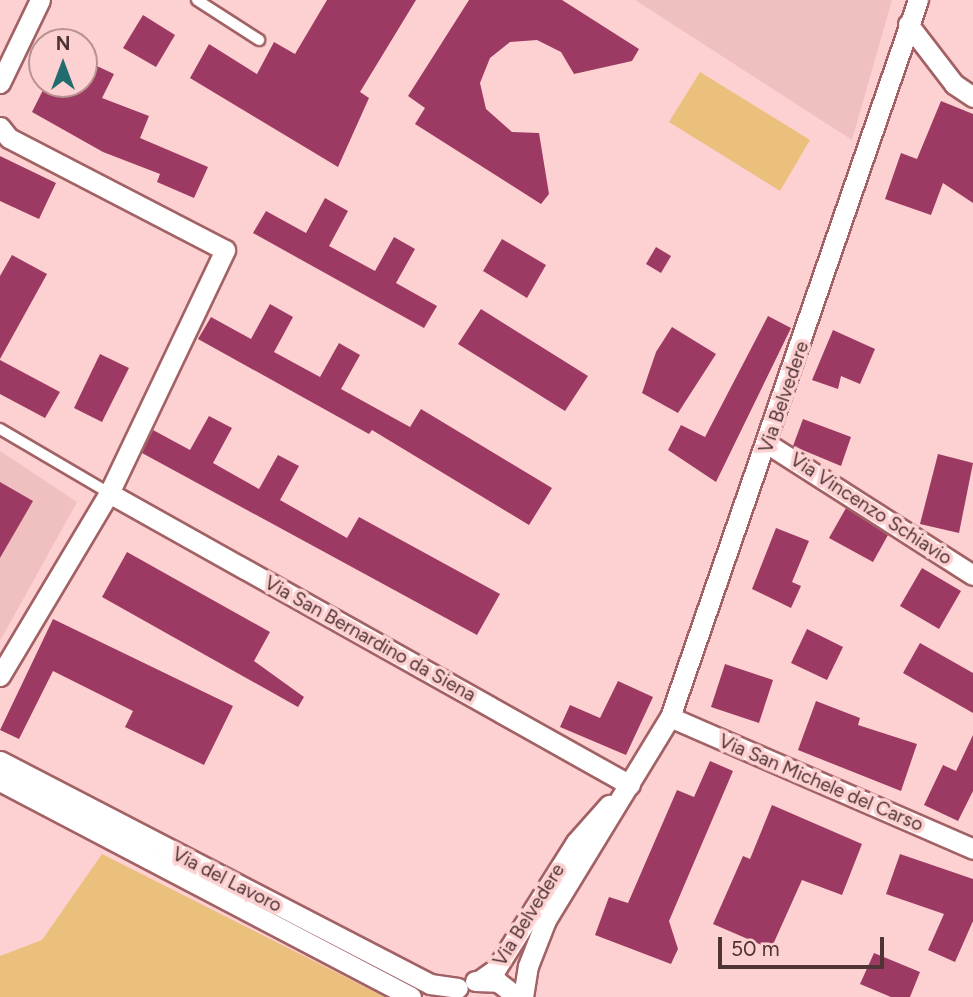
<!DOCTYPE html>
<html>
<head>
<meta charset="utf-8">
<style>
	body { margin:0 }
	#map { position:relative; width:973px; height:997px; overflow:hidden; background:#fdd1d1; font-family:Figtree,sans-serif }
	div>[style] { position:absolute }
	.built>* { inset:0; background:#f0c0c0 }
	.green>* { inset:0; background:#ebbf7c }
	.building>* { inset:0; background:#9c3a63 }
	.roads { filter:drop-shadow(2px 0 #a26265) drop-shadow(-2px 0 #a26265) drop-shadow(0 2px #a26265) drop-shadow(0 -2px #a26265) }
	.service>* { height:10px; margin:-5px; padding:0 5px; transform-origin:5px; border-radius:5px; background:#fff }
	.minor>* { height:19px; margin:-9.5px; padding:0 9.5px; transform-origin:9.5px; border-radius:9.5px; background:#fff }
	span { translate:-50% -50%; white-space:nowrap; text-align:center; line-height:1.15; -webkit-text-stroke:7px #fdd1d1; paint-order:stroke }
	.street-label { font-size:19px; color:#503334 }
	.north { position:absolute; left:28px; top:28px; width:70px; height:70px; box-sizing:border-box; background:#fdd1d1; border:2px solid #b89292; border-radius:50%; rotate:0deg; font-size:19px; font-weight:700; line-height:28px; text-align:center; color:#503334 }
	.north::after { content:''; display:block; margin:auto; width:24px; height:32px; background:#206c6e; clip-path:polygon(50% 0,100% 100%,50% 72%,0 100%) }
	.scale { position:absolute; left:718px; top:937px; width:166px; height:32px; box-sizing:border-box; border:4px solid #503334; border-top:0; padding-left:9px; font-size:21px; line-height:24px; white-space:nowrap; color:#503334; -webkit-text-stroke:5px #fdd1d1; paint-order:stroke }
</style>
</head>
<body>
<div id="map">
	<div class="built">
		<div style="clip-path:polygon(635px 0,892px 0,852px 140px)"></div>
		<div style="clip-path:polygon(0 451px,77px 502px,0 641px)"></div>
	</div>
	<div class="green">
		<div style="clip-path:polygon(700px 72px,810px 140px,780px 191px,669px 122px)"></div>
		<div style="clip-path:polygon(102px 854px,385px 997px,0 997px,0 956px,42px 940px)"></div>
	</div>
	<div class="building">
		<div style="clip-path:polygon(327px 0,416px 0,360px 92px,369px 98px,338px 167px,190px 78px,209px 44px,257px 74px,274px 42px,295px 54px)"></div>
		<div style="clip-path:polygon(469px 0,562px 0,639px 49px,632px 61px,574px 74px,561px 52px,537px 40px,510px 42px,490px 58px,480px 83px,486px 109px,512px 132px,539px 133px,549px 194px,541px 204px,415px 124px,425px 108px,408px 96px)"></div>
		<div style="clip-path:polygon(143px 15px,175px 35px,156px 67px,123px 48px)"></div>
		<div style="clip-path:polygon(84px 60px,114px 74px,102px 98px,149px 116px,140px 138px,208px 167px,194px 198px,157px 182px,160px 174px,103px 152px,32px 112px,46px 84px,84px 84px)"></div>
		<div style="clip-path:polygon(941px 101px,973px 114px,973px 203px,943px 183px,931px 215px,885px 199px,901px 153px,917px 159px)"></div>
		<div style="clip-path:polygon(0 156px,56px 183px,39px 219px,0 201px)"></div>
		<div style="clip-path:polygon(325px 198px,348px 211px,329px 246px,375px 271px,394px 237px,415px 249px,396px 283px,437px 306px,424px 328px,253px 233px,266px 211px,306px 233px)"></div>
		<div style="clip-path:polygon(502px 239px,546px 265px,527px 298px,483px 271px)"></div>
		<div style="clip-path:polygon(656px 247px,671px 256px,661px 273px,646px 264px)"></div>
		<div style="clip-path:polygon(12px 255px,47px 274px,0 359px,0 276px)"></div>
		<div style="clip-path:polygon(270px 304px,293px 317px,274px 352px,320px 377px,339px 343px,360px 355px,341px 389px,410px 427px,421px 409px,552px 488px,529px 525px,372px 430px,369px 434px,198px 339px,211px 317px,251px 339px)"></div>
		<div style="clip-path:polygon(481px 309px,588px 376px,565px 411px,458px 344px)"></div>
		<div style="clip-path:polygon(768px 316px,791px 328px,716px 482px,668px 450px,681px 425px,705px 437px)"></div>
		<div style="clip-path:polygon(672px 327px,716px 354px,678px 413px,642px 393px,656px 352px)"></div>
		<div style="clip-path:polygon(833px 330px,875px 349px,860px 384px,841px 376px,838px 389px,812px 380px)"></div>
		<div style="clip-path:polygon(100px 354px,129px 368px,102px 422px,74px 408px)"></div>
		<div style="clip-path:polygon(0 360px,60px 392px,45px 418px,0 394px)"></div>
		<div style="clip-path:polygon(209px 416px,232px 428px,213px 463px,259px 489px,278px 455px,299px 466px,280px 500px,347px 538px,359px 517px,500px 594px,477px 635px,142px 453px,153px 430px,190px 450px)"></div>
		<div style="clip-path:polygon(803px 419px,851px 437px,841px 466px,793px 446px)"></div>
		<div style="clip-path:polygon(938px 454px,973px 463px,959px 533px,920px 524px)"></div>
		<div style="clip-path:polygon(0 482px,33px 501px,0 558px)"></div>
		<div style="clip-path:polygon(846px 508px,888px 535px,873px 562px,829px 538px)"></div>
		<div style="clip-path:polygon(776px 528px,809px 541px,792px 582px,801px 586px,791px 608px,752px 589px)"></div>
		<div style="clip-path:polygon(127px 552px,270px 632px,254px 661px,304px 697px,298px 707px,102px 597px)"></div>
		<div style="clip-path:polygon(922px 568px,961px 591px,939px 629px,900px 606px)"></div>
		<div style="clip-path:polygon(53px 619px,233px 706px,204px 765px,125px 727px,133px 711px,53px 671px,19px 739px,0 730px)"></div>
		<div style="clip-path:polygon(807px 629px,843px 647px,827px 680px,791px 663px)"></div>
		<div style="clip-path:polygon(920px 643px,973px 673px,973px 713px,903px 673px)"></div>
		<div style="clip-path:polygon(725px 664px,773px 680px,759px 723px,711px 707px)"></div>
		<div style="clip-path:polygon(618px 681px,653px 697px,626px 755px,560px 727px,570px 705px,600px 718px)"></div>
		<div style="clip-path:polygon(816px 701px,860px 718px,858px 725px,917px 744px,901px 791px,798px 750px)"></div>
		<div style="clip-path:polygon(973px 735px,973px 791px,958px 821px,924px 805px,943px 765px,956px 771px)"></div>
		<div style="clip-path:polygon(710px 761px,733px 771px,669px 921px,678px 949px,671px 964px,595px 935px,609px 897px,628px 903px,677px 790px,694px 797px)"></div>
		<div style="clip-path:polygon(772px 805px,862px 844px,842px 895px,802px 880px,771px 949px,713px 924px,743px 856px,750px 859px)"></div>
		<div style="clip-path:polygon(900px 854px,973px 879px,973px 921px,955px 962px,928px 950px,944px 914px,886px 894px)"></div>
		<div style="clip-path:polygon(874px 953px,920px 972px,910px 997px,891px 997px,860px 984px)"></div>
	</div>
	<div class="roads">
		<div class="service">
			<div style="left:197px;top:0;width:74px;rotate:32.8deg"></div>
			<div style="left:0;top:429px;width:126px;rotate:30.4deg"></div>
		</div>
		<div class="minor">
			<div style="left:908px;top:24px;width:76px;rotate:52.5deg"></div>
			<div style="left:954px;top:84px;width:23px;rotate:34deg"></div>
			<div style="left:0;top:83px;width:92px;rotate:-64.3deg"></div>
			<div style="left:0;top:127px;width:14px;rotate:51deg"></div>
			<div style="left:9px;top:138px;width:243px;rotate:27.4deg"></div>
			<div style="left:225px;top:250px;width:269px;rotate:115.5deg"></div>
			<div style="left:109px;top:493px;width:213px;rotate:120.8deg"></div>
			<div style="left:768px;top:444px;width:243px;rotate:32.6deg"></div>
			<div style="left:109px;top:493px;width:597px;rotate:29.27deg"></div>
			<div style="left:670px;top:717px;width:331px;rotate:23.5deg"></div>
			<div style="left:0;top:761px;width:484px;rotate:27.4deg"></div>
			<div style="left:430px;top:984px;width:28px;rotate:8deg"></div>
			<div style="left:0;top:781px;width:464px;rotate:27.7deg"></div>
			<div style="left:480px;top:980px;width:19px;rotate:-35deg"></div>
			<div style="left:496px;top:969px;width:150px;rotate:-57.8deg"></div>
			<div style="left:576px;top:842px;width:50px;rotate:-48.3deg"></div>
			<div style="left:475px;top:981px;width:23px;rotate:2deg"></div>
			<div style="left:498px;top:982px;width:24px;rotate:38deg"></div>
			<div style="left:523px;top:997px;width:31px;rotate:-81deg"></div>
			<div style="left:528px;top:966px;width:49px;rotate:-68.6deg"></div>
			<div style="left:546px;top:920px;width:238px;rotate:-58.6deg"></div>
			<div style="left:670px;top:717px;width:759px;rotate:-70.92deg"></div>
		</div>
	</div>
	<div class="street-label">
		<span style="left:784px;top:397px;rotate:-71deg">Via Belvedere</span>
		<span style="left:871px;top:509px;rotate:33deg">Via Vincenzo Schiavio</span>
		<span style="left:370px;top:639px;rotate:29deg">Via San Bernardino da Siena</span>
		<span style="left:821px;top:783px;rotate:23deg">Via San Michele del Carso</span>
		<span style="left:227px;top:880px;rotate:27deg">Via del Lavoro</span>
		<span style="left:529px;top:915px;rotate:-58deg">Via Belvedere</span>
	</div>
	<div class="north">N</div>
	<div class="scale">50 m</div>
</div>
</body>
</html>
